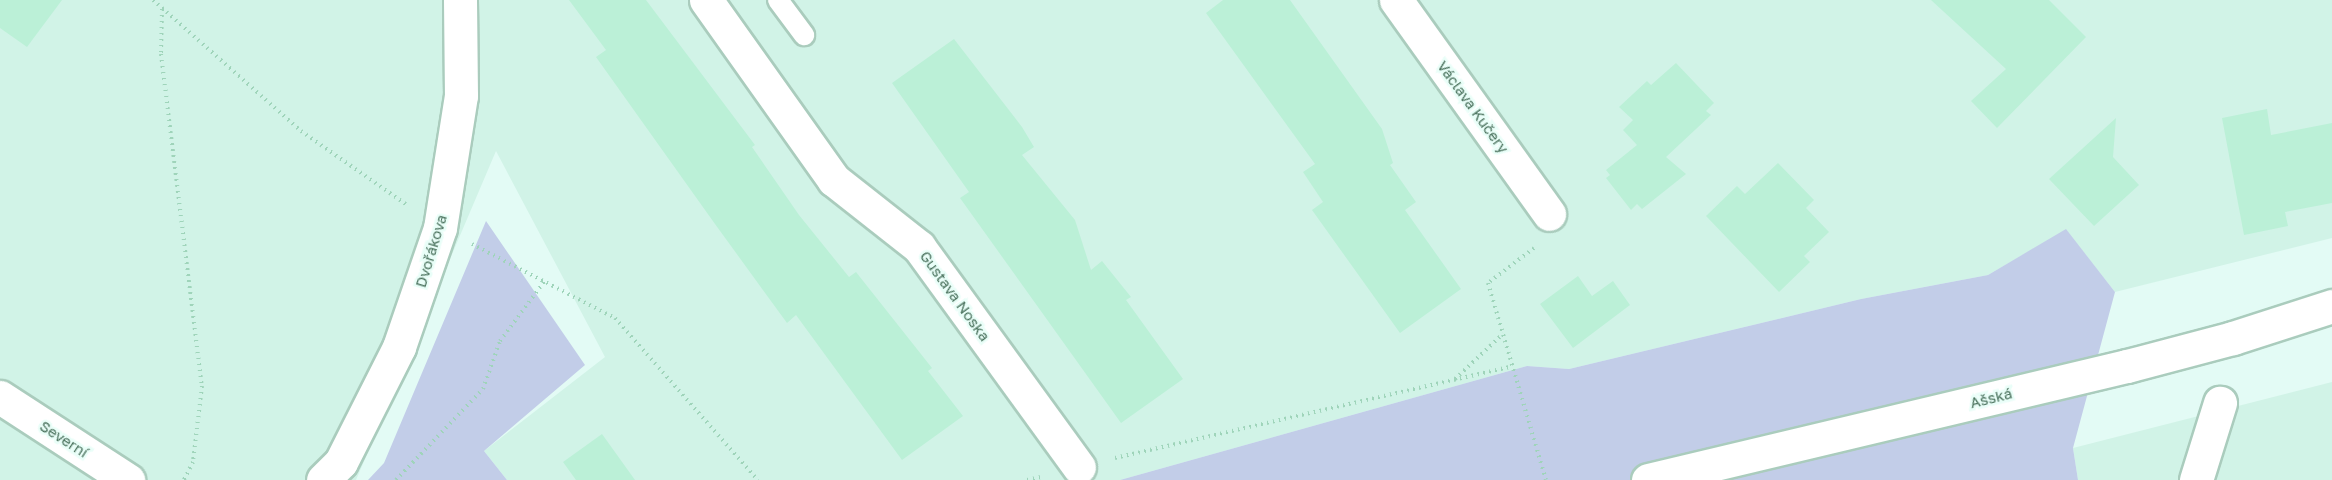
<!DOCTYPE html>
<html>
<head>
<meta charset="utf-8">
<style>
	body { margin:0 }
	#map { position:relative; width:2332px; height:480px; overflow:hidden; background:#e3fbf5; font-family:"Golos Text",sans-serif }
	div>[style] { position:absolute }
	.residential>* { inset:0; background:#d1f3e7 }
	.green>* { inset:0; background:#c2cde8 }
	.building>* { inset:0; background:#bbf0d7 }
	.path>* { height:4px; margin-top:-2px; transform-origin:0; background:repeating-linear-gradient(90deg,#9fd4ba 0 1.5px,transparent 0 6px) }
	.roads { filter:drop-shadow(2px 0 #aaccbd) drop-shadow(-2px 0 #aaccbd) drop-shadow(0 2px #aaccbd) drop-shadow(0 -2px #aaccbd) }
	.service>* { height:20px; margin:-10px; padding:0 10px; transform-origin:10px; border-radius:10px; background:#fff }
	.minor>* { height:33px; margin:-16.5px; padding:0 16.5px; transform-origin:16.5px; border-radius:16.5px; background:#fff }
	.tertiary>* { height:33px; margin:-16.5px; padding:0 16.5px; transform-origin:16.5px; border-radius:16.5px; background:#fff }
	.secondary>* { height:33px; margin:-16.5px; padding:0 16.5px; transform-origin:16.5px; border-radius:16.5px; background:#fff }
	span { translate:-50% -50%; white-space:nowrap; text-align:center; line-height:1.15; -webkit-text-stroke:5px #e9fef8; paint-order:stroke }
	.street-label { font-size:15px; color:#4a725d }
</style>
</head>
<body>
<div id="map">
	<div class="residential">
		<div style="clip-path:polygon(0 0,2332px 0,2332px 238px,2115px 292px,2066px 230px,1988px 275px,1861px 299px,1569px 369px,1527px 366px,1120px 480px,507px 480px,484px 451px,605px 357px,496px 151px,356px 480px,0 480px)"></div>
		<div style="clip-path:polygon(2332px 382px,2332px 480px,2078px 480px,2073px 448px)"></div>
	</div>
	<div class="green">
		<div style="clip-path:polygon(486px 221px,585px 365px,484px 451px,507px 480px,368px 480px,384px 463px)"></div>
		<div style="clip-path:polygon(2066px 229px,2115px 292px,2073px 448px,2078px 480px,1120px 480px,1527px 366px,1569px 369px,1861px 299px,1988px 275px)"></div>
	</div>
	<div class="building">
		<div style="clip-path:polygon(0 0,62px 0,27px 47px,0 28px)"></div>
		<div style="clip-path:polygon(569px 0,646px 0,755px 145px,752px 147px,799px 215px,849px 277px,856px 272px,932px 368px,928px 371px,963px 416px,902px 460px,796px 315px,787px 323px,715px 224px,596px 57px,606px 50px)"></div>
		<div style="clip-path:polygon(1223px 0,1290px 0,1382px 129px,1393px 163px,1390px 165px,1416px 202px,1405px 210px,1461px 289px,1400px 333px,1312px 210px,1323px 202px,1303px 172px,1315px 164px,1206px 13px)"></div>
		<div style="clip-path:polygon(1931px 0,2049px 0,2086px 37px,1997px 128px,1971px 101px,2006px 69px)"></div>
		<div style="clip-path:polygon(954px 39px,1022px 127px,1034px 147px,1022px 155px,1075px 220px,1091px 270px,1102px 261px,1131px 297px,1126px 300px,1183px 379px,1121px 423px,960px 198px,969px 192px,892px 83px)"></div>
		<div style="clip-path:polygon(1676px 63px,1714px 103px,1706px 111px,1711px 115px,1666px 157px,1686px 174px,1642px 209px,1637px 204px,1631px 210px,1606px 178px,1610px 175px,1606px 170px,1637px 145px,1623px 130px,1633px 120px,1619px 107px,1647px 81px,1651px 85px)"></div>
		<div style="clip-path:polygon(2267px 109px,2271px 135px,2332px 123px,2332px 203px,2285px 212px,2288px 226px,2244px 235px,2222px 118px)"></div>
		<div style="clip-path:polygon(2116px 118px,2113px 157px,2139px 185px,2094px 226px,2049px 179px)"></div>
		<div style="clip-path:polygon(1778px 163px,1814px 200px,1806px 208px,1829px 232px,1804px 256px,1810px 262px,1779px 292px,1706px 216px,1737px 186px,1745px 194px)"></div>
		<div style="clip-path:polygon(1578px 276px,1592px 296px,1613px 281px,1630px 305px,1573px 348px,1540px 304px)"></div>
		<div style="clip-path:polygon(602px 434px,635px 480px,576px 480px,563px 462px)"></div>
	</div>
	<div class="path">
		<div style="left:153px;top:0;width:198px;rotate:41.5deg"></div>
		<div style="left:301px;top:131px;width:129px;rotate:34.9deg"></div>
		<div style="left:162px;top:9px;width:45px;rotate:91.3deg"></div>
		<div style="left:161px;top:54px;width:335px;rotate:83deg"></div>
		<div style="left:202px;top:386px;width:77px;rotate:96.8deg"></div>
		<div style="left:193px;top:462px;width:20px;rotate:117deg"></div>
		<div style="left:472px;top:244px;width:161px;rotate:27.4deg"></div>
		<div style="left:615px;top:318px;width:216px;rotate:48.6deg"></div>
		<div style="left:1534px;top:248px;width:58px;rotate:142.7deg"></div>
		<div style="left:1488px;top:283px;width:205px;rotate:73.6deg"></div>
		<div style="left:1455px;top:379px;width:66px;rotate:-43.2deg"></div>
		<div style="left:1115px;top:458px;width:408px;rotate:-13deg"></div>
		<div style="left:396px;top:480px;width:126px;rotate:-46.3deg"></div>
		<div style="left:483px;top:389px;width:51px;rotate:-70.5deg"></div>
		<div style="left:500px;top:341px;width:74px;rotate:-53.3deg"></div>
		<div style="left:1027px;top:480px;width:14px;rotate:-12deg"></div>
	</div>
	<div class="roads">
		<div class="service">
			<div style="left:778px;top:0;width:44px;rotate:53.4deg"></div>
		</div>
		<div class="minor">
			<div style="left:706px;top:0;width:221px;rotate:54.6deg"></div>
			<div style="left:834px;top:180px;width:108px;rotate:38.2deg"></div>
			<div style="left:919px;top:247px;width:272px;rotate:54deg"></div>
			<div style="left:1396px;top:0;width:263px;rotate:54.4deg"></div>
			<div style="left:0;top:397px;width:153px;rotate:33deg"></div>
			<div style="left:2196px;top:480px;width:81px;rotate:-72.7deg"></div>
		</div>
		<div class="tertiary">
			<div style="left:323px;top:480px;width:25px;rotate:-45deg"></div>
			<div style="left:341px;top:462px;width:129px;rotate:-63.2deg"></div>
			<div style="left:399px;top:347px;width:126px;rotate:-71deg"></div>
			<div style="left:440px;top:228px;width:134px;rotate:-81deg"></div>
			<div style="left:461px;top:96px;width:96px;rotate:-90.6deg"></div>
		</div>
		<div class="secondary">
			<div style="left:1648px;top:480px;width:492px;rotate:-13.4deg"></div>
			<div style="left:2127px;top:366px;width:110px;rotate:-14.8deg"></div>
			<div style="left:2233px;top:338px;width:104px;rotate:-17.9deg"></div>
		</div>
	</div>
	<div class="street-label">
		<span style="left:1473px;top:107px;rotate:54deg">Václava Kučery</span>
		<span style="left:431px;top:251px;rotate:-73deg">Dvořákova</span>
		<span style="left:955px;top:296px;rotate:54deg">Gustava Noska</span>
		<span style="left:1991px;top:398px;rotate:-14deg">Ašská</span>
		<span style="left:64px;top:439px;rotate:33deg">Severní</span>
	</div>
</div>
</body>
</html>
